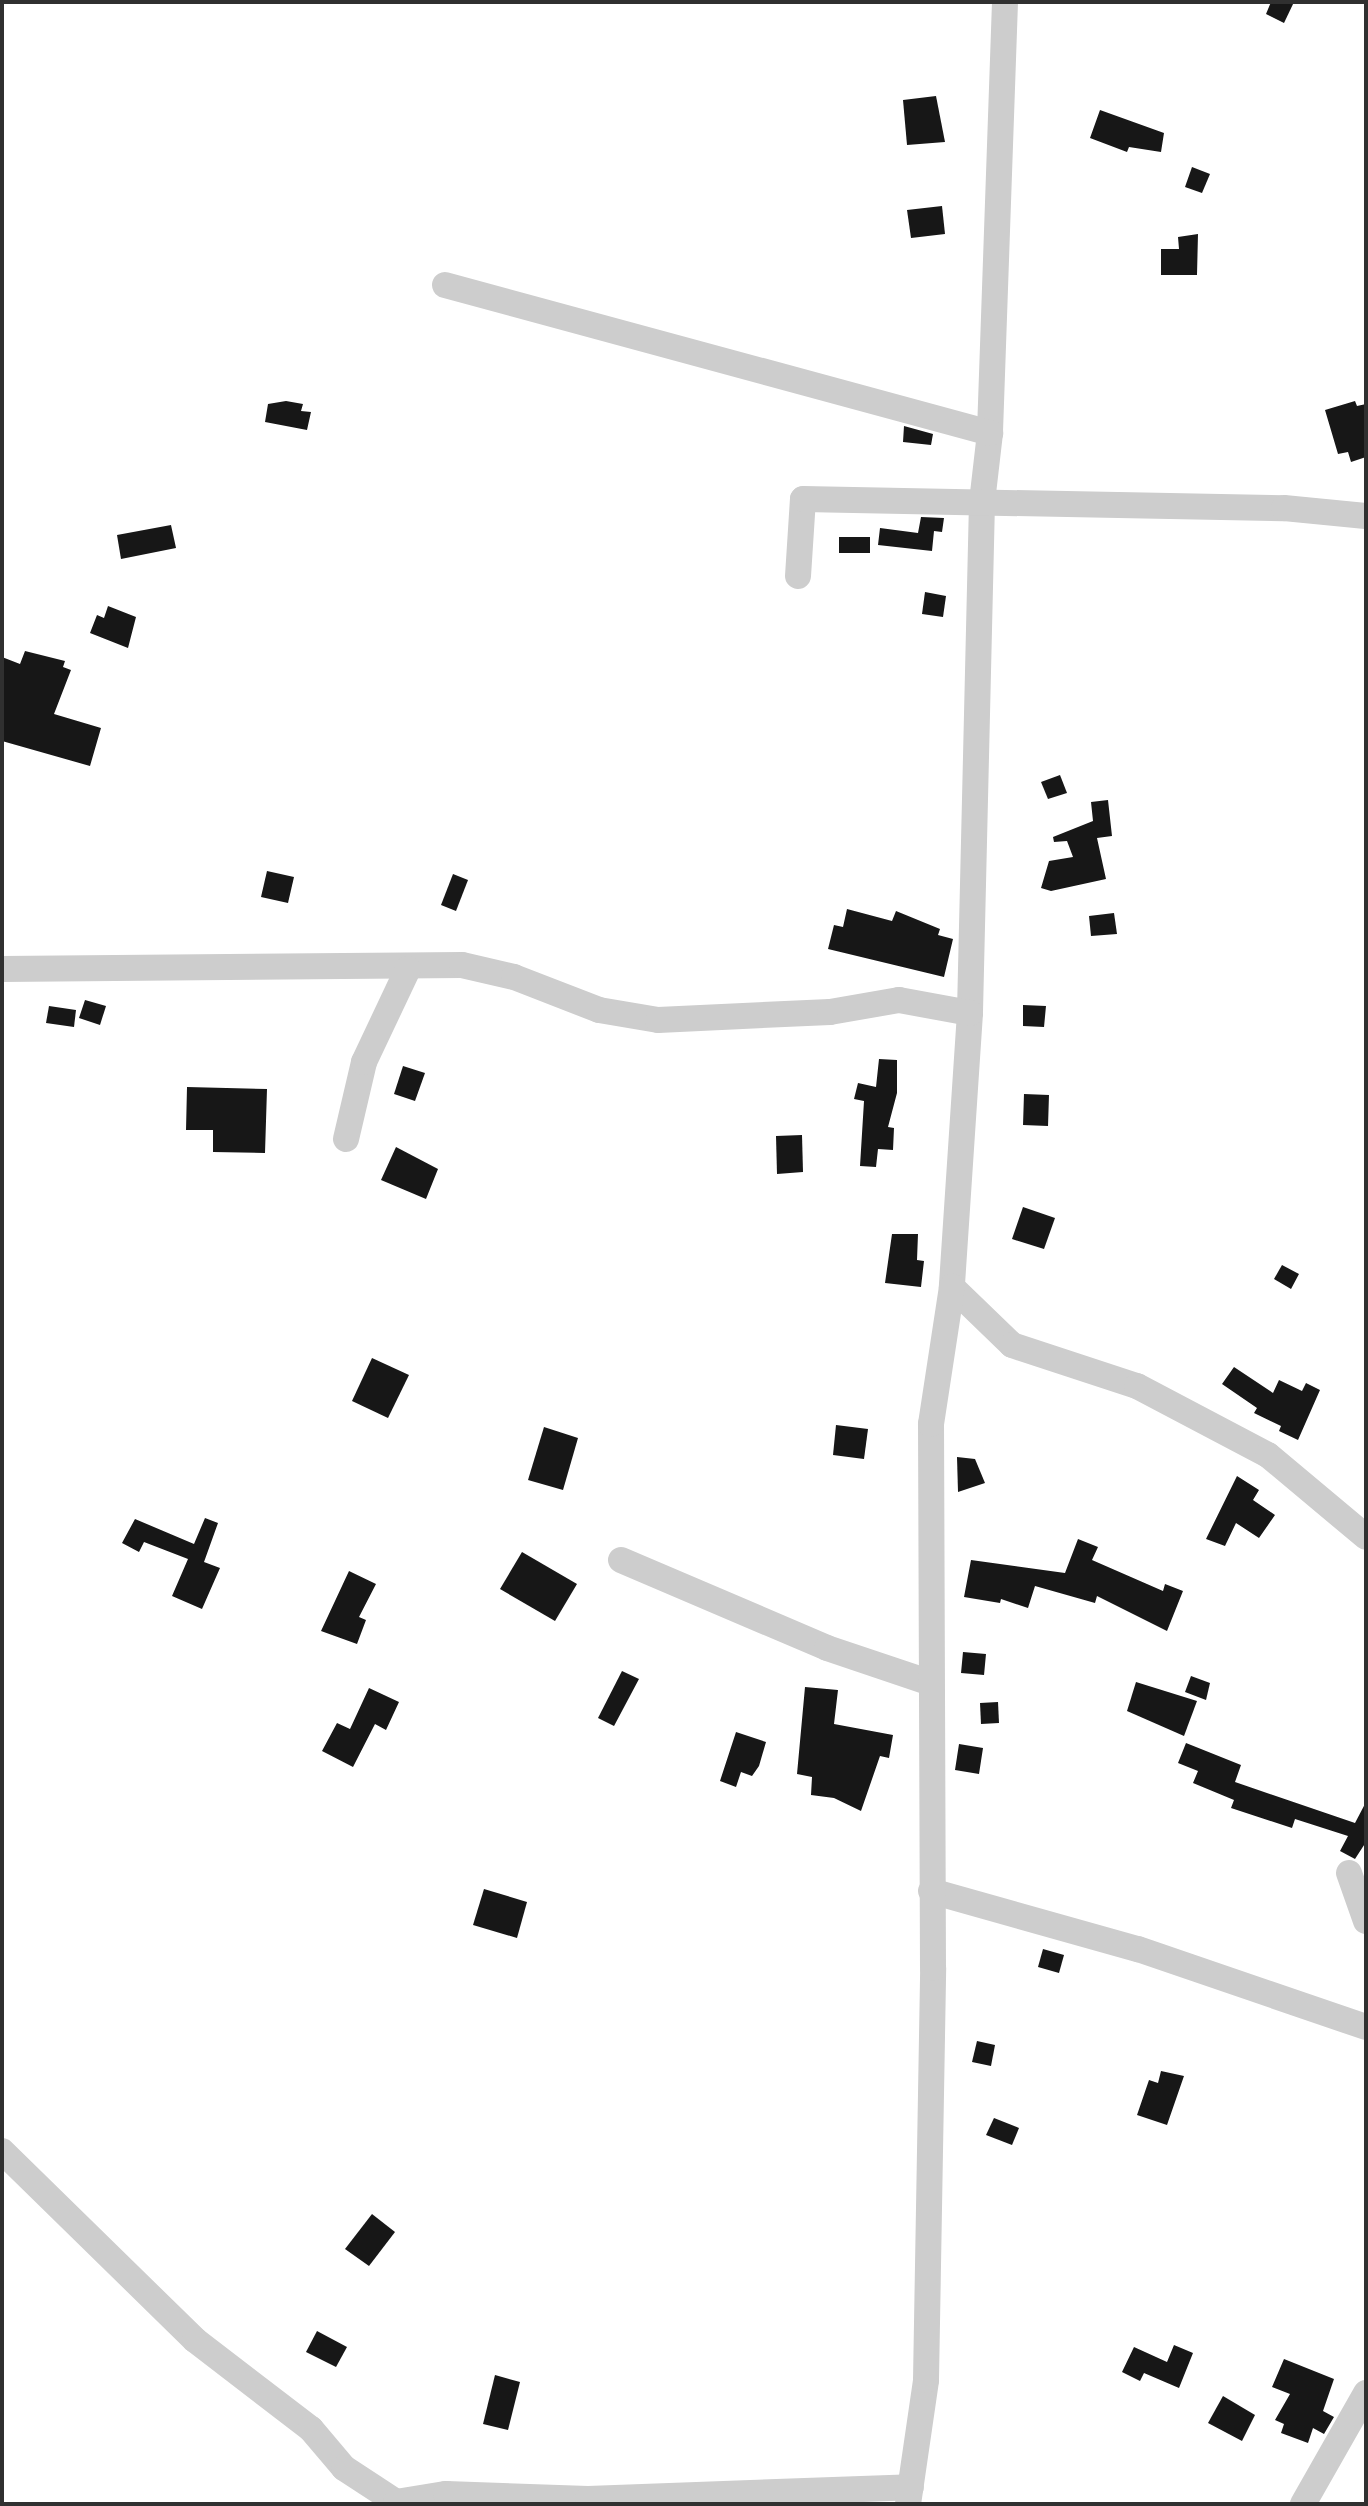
<!DOCTYPE html>
<html>
<head>
<meta charset="utf-8">
<style>
	body { margin:0 }
	#map { position:relative; width:1368px; height:2506px; overflow:hidden; background:#fff; font-family:Rubik,sans-serif }
	div>[style] { position:absolute }
	.building>* { inset:0; background:#171717 }
	.minor>* { height:26px; margin:-13px; padding:0 13px; transform-origin:13px; border-radius:13px; background:#cdcdcd }
	span { translate:-50% -50%; white-space:nowrap; text-align:center; line-height:1.15; -webkit-text-stroke:8px #fff; paint-order:stroke }
	.frame { position:absolute; inset:0; border:4px solid #303030; pointer-events:none }
</style>
</head>
<body>
<div id="map">
	<div class="building">
		<div style="clip-path:polygon(1271px 2px,1294px 2px,1284px 23px,1266px 14px)"></div>
		<div style="clip-path:polygon(936px 96px,945px 142px,907px 145px,903px 100px)"></div>
		<div style="clip-path:polygon(1100px 110px,1164px 133px,1161px 152px,1129px 147px,1127px 152px,1090px 138px)"></div>
		<div style="clip-path:polygon(1192px 167px,1210px 174px,1202px 193px,1185px 187px)"></div>
		<div style="clip-path:polygon(942px 206px,945px 234px,911px 238px,907px 210px)"></div>
		<div style="clip-path:polygon(1198px 234px,1197px 275px,1161px 275px,1161px 249px,1179px 249px,1178px 237px)"></div>
		<div style="clip-path:polygon(286px 401px,303px 404px,301px 411px,311px 412px,307px 430px,265px 422px,268px 404px)"></div>
		<div style="clip-path:polygon(1355px 401px,1357px 406px,1366px 404px,1366px 457px,1351px 462px,1348px 452px,1338px 454px,1325px 410px)"></div>
		<div style="clip-path:polygon(904px 426px,933px 434px,931px 445px,903px 442px)"></div>
		<div style="clip-path:polygon(921px 517px,944px 518px,942px 532px,934px 531px,932px 551px,878px 545px,880px 528px,918px 533px)"></div>
		<div style="clip-path:polygon(171px 525px,176px 548px,121px 559px,117px 535px)"></div>
		<div style="clip-path:polygon(839px 537px,870px 537px,870px 553px,839px 553px)"></div>
		<div style="clip-path:polygon(925px 592px,946px 596px,943px 617px,922px 614px)"></div>
		<div style="clip-path:polygon(108px 606px,136px 617px,128px 648px,90px 633px,97px 615px,104px 618px)"></div>
		<div style="clip-path:polygon(25px 651px,65px 661px,63px 667px,71px 670px,54px 714px,101px 728px,90px 766px,2px 741px,2px 657px,20px 664px)"></div>
		<div style="clip-path:polygon(1060px 775px,1067px 793px,1048px 799px,1041px 782px)"></div>
		<div style="clip-path:polygon(1108px 800px,1112px 836px,1097px 838px,1106px 879px,1051px 891px,1041px 888px,1049px 861px,1073px 857px,1067px 841px,1054px 842px,1053px 837px,1093px 821px,1091px 802px)"></div>
		<div style="clip-path:polygon(267px 871px,294px 877px,288px 903px,261px 897px)"></div>
		<div style="clip-path:polygon(453px 874px,468px 880px,456px 911px,441px 905px)"></div>
		<div style="clip-path:polygon(847px 909px,892px 921px,896px 911px,940px 929px,938px 935px,953px 939px,944px 977px,828px 949px,834px 925px,843px 927px)"></div>
		<div style="clip-path:polygon(1114px 913px,1117px 934px,1091px 936px,1089px 916px)"></div>
		<div style="clip-path:polygon(85px 1000px,106px 1006px,100px 1025px,79px 1018px)"></div>
		<div style="clip-path:polygon(1023px 1005px,1046px 1006px,1044px 1027px,1023px 1026px)"></div>
		<div style="clip-path:polygon(49px 1006px,76px 1010px,74px 1027px,46px 1023px)"></div>
		<div style="clip-path:polygon(879px 1059px,897px 1060px,897px 1093px,888px 1127px,894px 1128px,893px 1150px,878px 1149px,876px 1167px,860px 1166px,864px 1101px,854px 1099px,858px 1083px,876px 1087px)"></div>
		<div style="clip-path:polygon(403px 1066px,425px 1073px,415px 1101px,394px 1094px)"></div>
		<div style="clip-path:polygon(187px 1087px,267px 1089px,265px 1153px,213px 1152px,213px 1130px,186px 1130px)"></div>
		<div style="clip-path:polygon(1024px 1094px,1049px 1095px,1048px 1126px,1023px 1125px)"></div>
		<div style="clip-path:polygon(802px 1135px,803px 1172px,777px 1174px,776px 1136px)"></div>
		<div style="clip-path:polygon(396px 1147px,438px 1169px,426px 1199px,381px 1180px)"></div>
		<div style="clip-path:polygon(1023px 1207px,1055px 1218px,1044px 1249px,1012px 1239px)"></div>
		<div style="clip-path:polygon(892px 1234px,918px 1234px,917px 1260px,924px 1261px,921px 1287px,885px 1283px)"></div>
		<div style="clip-path:polygon(1282px 1265px,1299px 1274px,1291px 1289px,1274px 1279px)"></div>
		<div style="clip-path:polygon(372px 1358px,409px 1375px,388px 1418px,352px 1401px)"></div>
		<div style="clip-path:polygon(1234px 1367px,1273px 1393px,1279px 1380px,1302px 1391px,1306px 1383px,1320px 1390px,1298px 1440px,1279px 1431px,1281px 1426px,1254px 1413px,1257px 1408px,1222px 1384px)"></div>
		<div style="clip-path:polygon(836px 1425px,868px 1429px,864px 1459px,833px 1455px)"></div>
		<div style="clip-path:polygon(544px 1427px,578px 1438px,563px 1490px,528px 1480px)"></div>
		<div style="clip-path:polygon(957px 1457px,975px 1459px,985px 1483px,958px 1492px)"></div>
		<div style="clip-path:polygon(1237px 1476px,1259px 1490px,1253px 1500px,1275px 1515px,1259px 1538px,1236px 1523px,1225px 1546px,1206px 1539px)"></div>
		<div style="clip-path:polygon(205px 1518px,218px 1523px,204px 1562px,220px 1568px,202px 1609px,172px 1596px,188px 1559px,144px 1542px,139px 1552px,122px 1543px,135px 1519px,194px 1544px)"></div>
		<div style="clip-path:polygon(1078px 1539px,1098px 1547px,1092px 1560px,1163px 1591px,1165px 1584px,1183px 1591px,1167px 1631px,1097px 1596px,1095px 1603px,1035px 1586px,1028px 1608px,1001px 1599px,1000px 1603px,964px 1597px,971px 1560px,1065px 1573px)"></div>
		<div style="clip-path:polygon(522px 1552px,577px 1584px,555px 1621px,500px 1589px)"></div>
		<div style="clip-path:polygon(349px 1571px,376px 1584px,359px 1617px,366px 1620px,357px 1644px,321px 1631px)"></div>
		<div style="clip-path:polygon(963px 1652px,986px 1654px,984px 1675px,961px 1673px)"></div>
		<div style="clip-path:polygon(622px 1671px,639px 1679px,614px 1726px,598px 1718px)"></div>
		<div style="clip-path:polygon(1191px 1676px,1210px 1683px,1206px 1700px,1185px 1692px)"></div>
		<div style="clip-path:polygon(1136px 1682px,1197px 1701px,1184px 1736px,1127px 1711px)"></div>
		<div style="clip-path:polygon(805px 1687px,838px 1690px,834px 1724px,893px 1735px,889px 1758px,880px 1756px,861px 1811px,834px 1798px,811px 1795px,812px 1777px,797px 1774px)"></div>
		<div style="clip-path:polygon(369px 1688px,399px 1702px,386px 1730px,375px 1724px,353px 1767px,322px 1751px,337px 1723px,350px 1729px)"></div>
		<div style="clip-path:polygon(998px 1702px,999px 1723px,981px 1724px,980px 1703px)"></div>
		<div style="clip-path:polygon(736px 1732px,766px 1742px,759px 1766px,752px 1776px,741px 1772px,736px 1787px,720px 1781px)"></div>
		<div style="clip-path:polygon(1186px 1743px,1241px 1765px,1235px 1782px,1355px 1823px,1366px 1802px,1366px 1842px,1355px 1859px,1340px 1851px,1348px 1836px,1295px 1819px,1292px 1828px,1231px 1808px,1234px 1800px,1193px 1783px,1198px 1771px,1178px 1763px)"></div>
		<div style="clip-path:polygon(959px 1744px,983px 1748px,979px 1774px,955px 1770px)"></div>
		<div style="clip-path:polygon(484px 1889px,527px 1902px,517px 1938px,473px 1925px)"></div>
		<div style="clip-path:polygon(1043px 1949px,1064px 1955px,1059px 1973px,1038px 1967px)"></div>
		<div style="clip-path:polygon(977px 2041px,995px 2045px,991px 2066px,972px 2062px)"></div>
		<div style="clip-path:polygon(1161px 2071px,1184px 2076px,1167px 2125px,1137px 2115px,1149px 2080px,1158px 2083px)"></div>
		<div style="clip-path:polygon(994px 2118px,1019px 2128px,1012px 2145px,986px 2135px)"></div>
		<div style="clip-path:polygon(372px 2214px,395px 2232px,369px 2266px,345px 2249px)"></div>
		<div style="clip-path:polygon(317px 2331px,347px 2347px,336px 2367px,306px 2352px)"></div>
		<div style="clip-path:polygon(1174px 2345px,1193px 2353px,1179px 2388px,1144px 2373px,1140px 2381px,1122px 2372px,1134px 2347px,1167px 2362px)"></div>
		<div style="clip-path:polygon(1284px 2359px,1334px 2379px,1323px 2411px,1334px 2417px,1324px 2434px,1313px 2428px,1308px 2443px,1281px 2433px,1284px 2424px,1275px 2420px,1290px 2394px,1272px 2387px)"></div>
		<div style="clip-path:polygon(495px 2375px,520px 2382px,508px 2430px,483px 2424px)"></div>
		<div style="clip-path:polygon(1223px 2396px,1255px 2415px,1242px 2441px,1208px 2423px)"></div>
	</div>
	<div class="minor">
		<div style="left:1005px;top:2px;width:431px;rotate:92deg"></div>
		<div style="left:990px;top:433px;width:69px;rotate:96.6deg"></div>
		<div style="left:982px;top:502px;width:511px;rotate:91.35deg"></div>
		<div style="left:970px;top:1013px;width:275px;rotate:93.8deg"></div>
		<div style="left:952px;top:1287px;width:83px;rotate:44deg"></div>
		<div style="left:1012px;top:1345px;width:132px;rotate:18.2deg"></div>
		<div style="left:1137px;top:1386px;width:148px;rotate:27.8deg"></div>
		<div style="left:1268px;top:1455px;width:128px;rotate:39.9deg"></div>
		<div style="left:445px;top:285px;width:565px;rotate:15.19deg"></div>
		<div style="left:798px;top:576px;width:77px;rotate:-86.3deg"></div>
		<div style="left:803px;top:499px;width:481px;rotate:1.1deg"></div>
		<div style="left:1284px;top:508px;width:82px;rotate:5.6deg"></div>
		<div style="left:2px;top:969px;width:460px;rotate:-0.5deg"></div>
		<div style="left:462px;top:965px;width:53px;rotate:13deg"></div>
		<div style="left:514px;top:977px;width:91px;rotate:21.2deg"></div>
		<div style="left:599px;top:1010px;width:60px;rotate:9.6deg"></div>
		<div style="left:658px;top:1020px;width:172px;rotate:-2.7deg"></div>
		<div style="left:830px;top:1012px;width:70px;rotate:-9.9deg"></div>
		<div style="left:899px;top:1000px;width:72px;rotate:10.4deg"></div>
		<div style="left:346px;top:1139px;width:79px;rotate:-76.8deg"></div>
		<div style="left:364px;top:1062px;width:103px;rotate:-64.7deg"></div>
		<div style="left:621px;top:1560px;width:224px;rotate:23.1deg"></div>
		<div style="left:827px;top:1648px;width:107px;rotate:18.6deg"></div>
		<div style="left:1349px;top:1873px;width:51px;rotate:70.5deg"></div>
		<div style="left:931px;top:1891px;width:215px;rotate:15.7deg"></div>
		<div style="left:1138px;top:1949px;width:241px;rotate:18.9deg"></div>
		<div style="left:2px;top:2151px;width:270px;rotate:44.4deg"></div>
		<div style="left:195px;top:2340px;width:146px;rotate:37.5deg"></div>
		<div style="left:311px;top:2429px;width:51px;rotate:49.8deg"></div>
		<div style="left:344px;top:2468px;width:62px;rotate:33.2deg"></div>
		<div style="left:396px;top:2502px;width:51px;rotate:-9.1deg"></div>
		<div style="left:446px;top:2494px;width:142px;rotate:2deg"></div>
		<div style="left:588px;top:2499px;width:323px;rotate:-2.1deg"></div>
		<div style="left:908px;top:2504px;width:125px;rotate:-81.7deg"></div>
		<div style="left:926px;top:2380px;width:412px;rotate:-89deg"></div>
		<div style="left:933px;top:1968px;width:544px;rotate:-90.21deg"></div>
		<div style="left:931px;top:1424px;width:139px;rotate:-81.3deg"></div>
		<div style="left:1303px;top:2504px;width:128px;rotate:-60.4deg"></div>
	</div>
	<div class="frame"></div>
</div>
</body>
</html>
